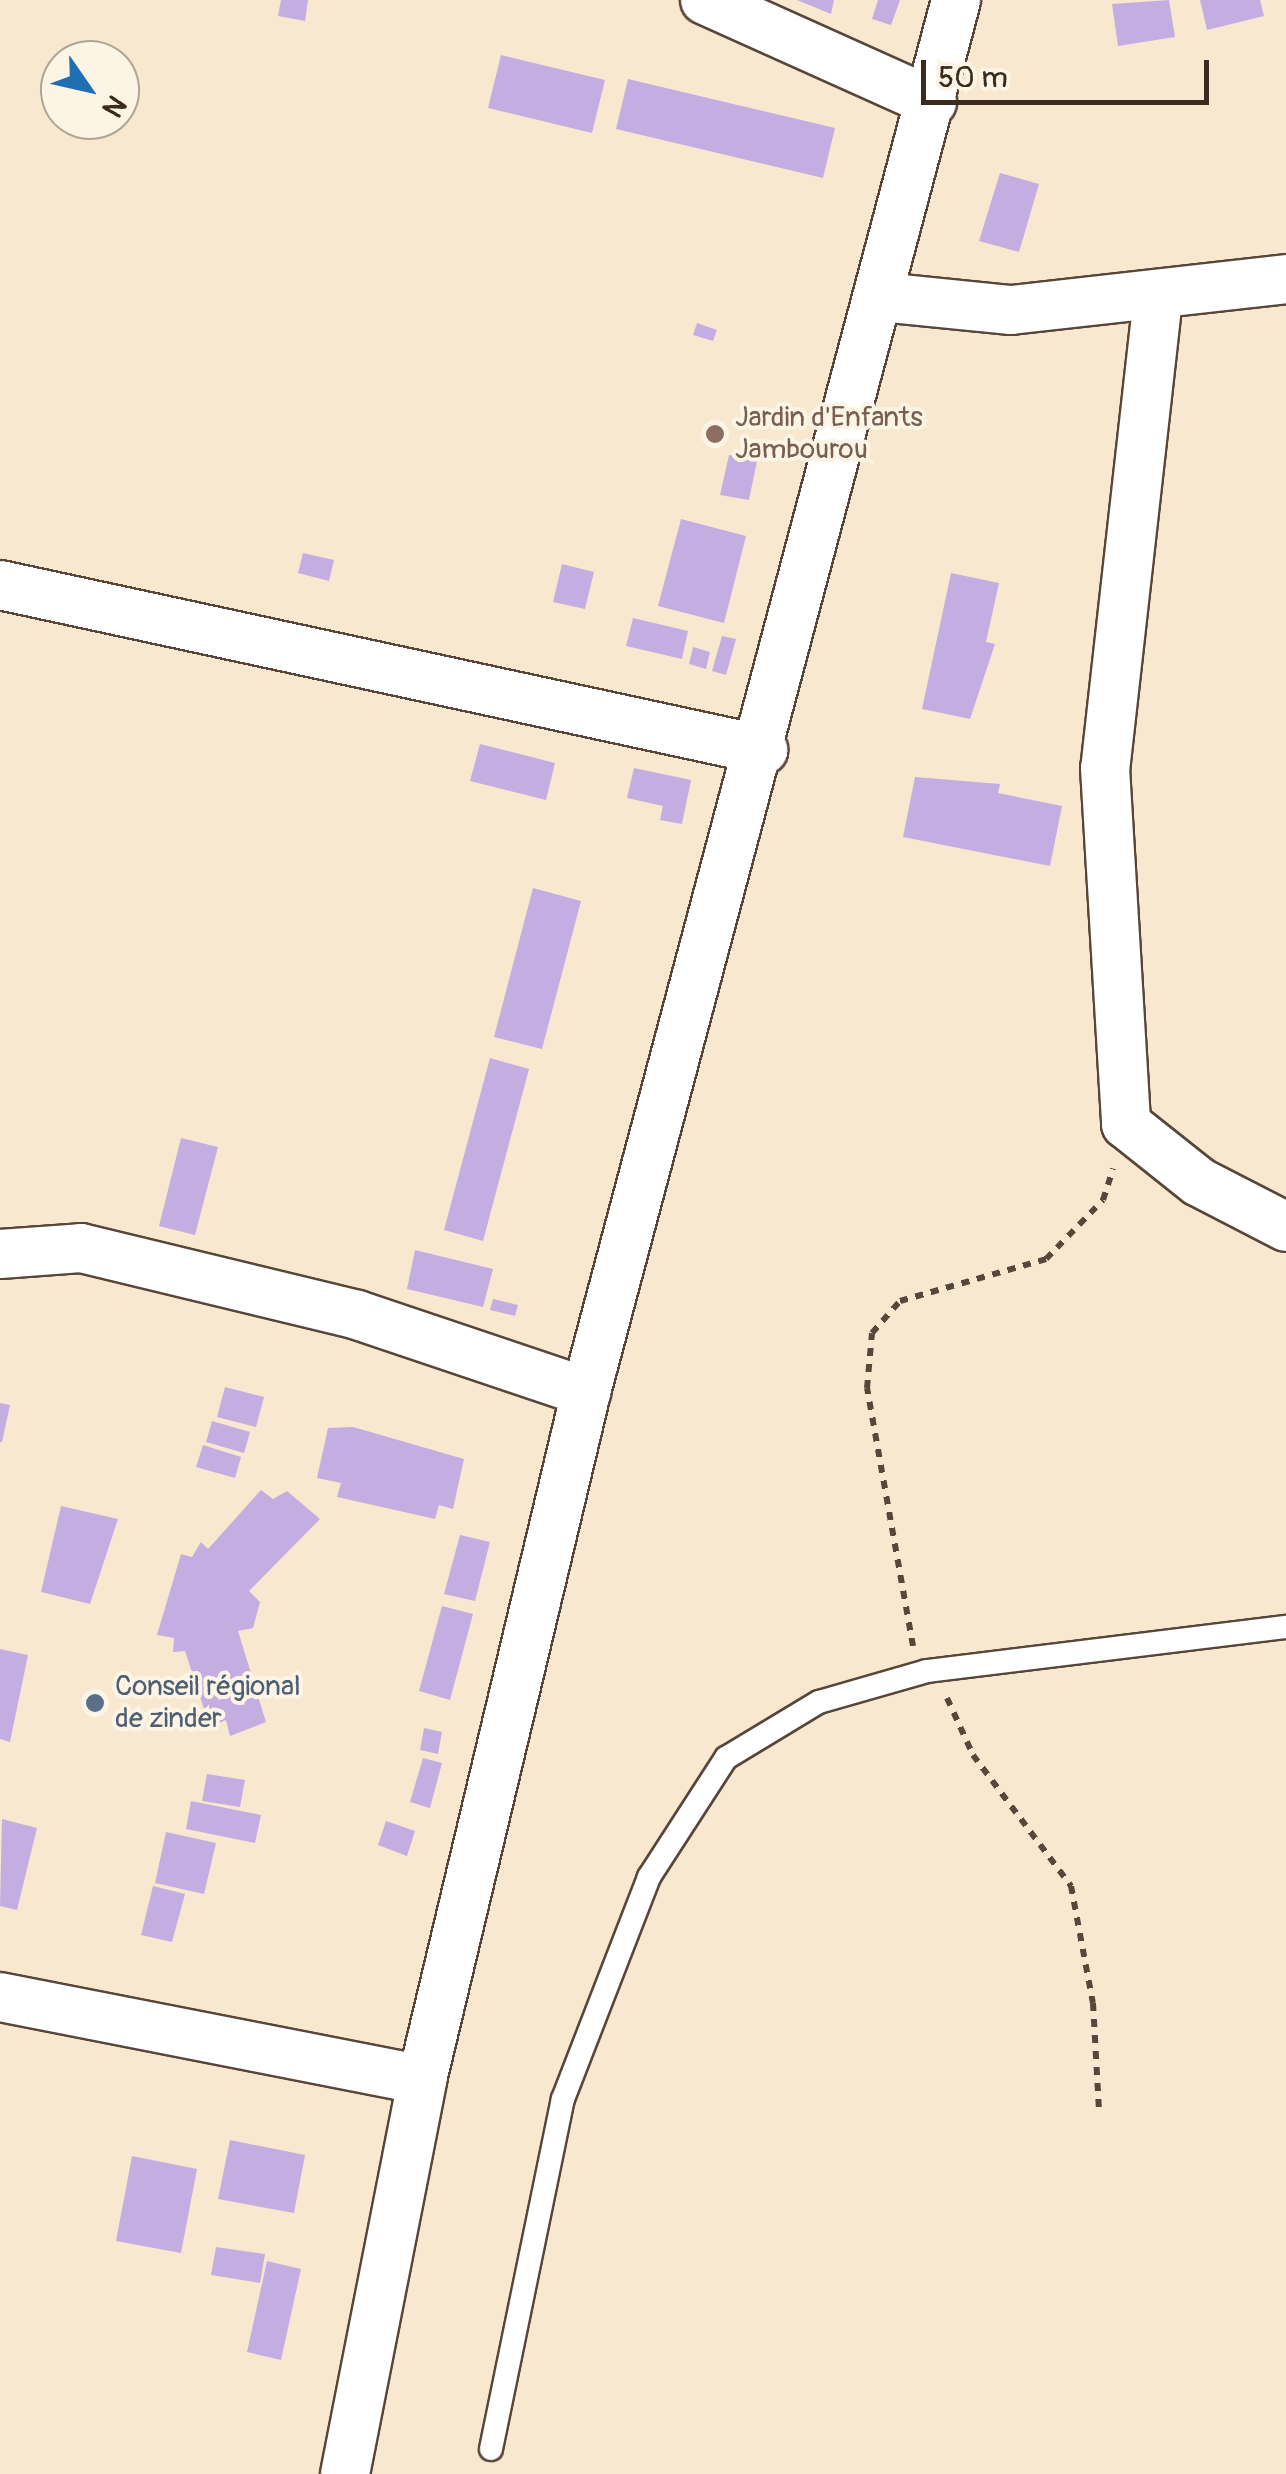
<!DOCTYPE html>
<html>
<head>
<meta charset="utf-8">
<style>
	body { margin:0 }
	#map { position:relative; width:1286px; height:2474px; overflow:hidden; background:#f8e8d0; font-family:Pangolin,sans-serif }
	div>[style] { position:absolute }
	.building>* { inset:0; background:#c4aee1 }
	.path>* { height:6px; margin-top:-3px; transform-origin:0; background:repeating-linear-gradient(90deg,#574639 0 8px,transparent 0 16px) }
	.roads { filter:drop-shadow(2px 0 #574639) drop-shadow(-2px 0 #574639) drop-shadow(0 2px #574639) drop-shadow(0 -2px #574639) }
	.lane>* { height:22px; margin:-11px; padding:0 11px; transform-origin:11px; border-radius:11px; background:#fff }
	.street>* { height:48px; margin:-24px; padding:0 24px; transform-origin:24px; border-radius:24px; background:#fff }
	.dots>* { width:28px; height:28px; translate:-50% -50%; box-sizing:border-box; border:5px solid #fcf5e5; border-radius:50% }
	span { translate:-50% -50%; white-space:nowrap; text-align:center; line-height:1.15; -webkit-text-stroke:8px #fcf5e5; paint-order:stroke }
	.education-label { font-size:28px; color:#785e54 }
	.left { translate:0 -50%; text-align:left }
	.service-label { font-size:28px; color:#4e5e75 }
	.north { position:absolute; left:40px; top:40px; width:100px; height:100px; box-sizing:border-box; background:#fcf5e5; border:2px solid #afa495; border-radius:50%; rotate:124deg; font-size:28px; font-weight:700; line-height:40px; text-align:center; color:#3b2a1e }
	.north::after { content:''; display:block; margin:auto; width:35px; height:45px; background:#1f6fb2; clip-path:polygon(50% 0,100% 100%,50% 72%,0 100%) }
	.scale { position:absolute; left:921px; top:60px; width:288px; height:45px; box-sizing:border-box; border:5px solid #3b2a1e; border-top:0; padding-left:12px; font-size:30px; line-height:35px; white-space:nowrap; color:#3b2a1e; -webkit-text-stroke:8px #fcf5e5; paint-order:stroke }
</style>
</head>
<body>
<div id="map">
	<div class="building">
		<div style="clip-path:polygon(281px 0,308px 0,305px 21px,278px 16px)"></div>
		<div style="clip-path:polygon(797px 0,834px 0,831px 14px)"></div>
		<div style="clip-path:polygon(878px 0,900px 0,891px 25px,872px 19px)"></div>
		<div style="clip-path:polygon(1169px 0,1175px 37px,1118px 46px,1112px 4px)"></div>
		<div style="clip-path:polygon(1200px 0,1260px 0,1264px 16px,1207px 30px)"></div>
		<div style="clip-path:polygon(501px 55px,605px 80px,592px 133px,488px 108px)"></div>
		<div style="clip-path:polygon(628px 79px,835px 128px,823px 178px,616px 129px)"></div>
		<div style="clip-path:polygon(1000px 173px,1039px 184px,1019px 252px,979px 241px)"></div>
		<div style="clip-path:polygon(697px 323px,717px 330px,713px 341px,693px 335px)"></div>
		<div style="clip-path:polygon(729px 455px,757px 461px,749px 500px,720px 495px)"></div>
		<div style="clip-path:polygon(681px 519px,746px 536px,724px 623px,658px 606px)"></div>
		<div style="clip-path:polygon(303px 553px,334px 560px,329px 581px,298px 573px)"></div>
		<div style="clip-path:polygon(562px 564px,594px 572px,585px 609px,553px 602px)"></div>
		<div style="clip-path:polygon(951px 573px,999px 583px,986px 642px,995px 644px,970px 719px,922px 709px)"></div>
		<div style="clip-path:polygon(633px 618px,688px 631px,682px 659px,626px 646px)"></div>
		<div style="clip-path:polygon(722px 636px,736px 639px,726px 675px,712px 671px)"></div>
		<div style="clip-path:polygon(693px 647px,710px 652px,706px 669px,689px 664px)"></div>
		<div style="clip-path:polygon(480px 744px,555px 763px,546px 800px,470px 781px)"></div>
		<div style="clip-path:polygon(634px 768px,691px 780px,682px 824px,660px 820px,663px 806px,627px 798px)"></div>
		<div style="clip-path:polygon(915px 777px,1000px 784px,998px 793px,1062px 806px,1050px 866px,903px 837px)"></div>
		<div style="clip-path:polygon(533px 888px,581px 901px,542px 1049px,494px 1037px)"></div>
		<div style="clip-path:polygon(490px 1058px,529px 1069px,483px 1241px,444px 1230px)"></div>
		<div style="clip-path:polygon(181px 1138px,218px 1147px,195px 1235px,159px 1226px)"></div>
		<div style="clip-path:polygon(415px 1250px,493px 1269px,483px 1307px,407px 1289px)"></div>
		<div style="clip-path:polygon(493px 1299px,518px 1305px,515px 1316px,490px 1310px)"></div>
		<div style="clip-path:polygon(225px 1387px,264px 1397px,256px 1427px,217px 1417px)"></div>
		<div style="clip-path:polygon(0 1403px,10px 1405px,2px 1442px,0 1442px)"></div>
		<div style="clip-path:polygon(212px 1421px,250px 1432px,244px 1453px,206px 1442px)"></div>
		<div style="clip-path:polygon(353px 1427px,464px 1459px,453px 1509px,439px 1505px,435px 1519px,337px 1497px,341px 1483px,317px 1478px,328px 1428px)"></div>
		<div style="clip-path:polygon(203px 1445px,241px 1457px,235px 1478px,196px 1467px)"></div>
		<div style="clip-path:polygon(261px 1490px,273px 1499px,287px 1491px,320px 1519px,249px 1591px,260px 1602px,253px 1628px,238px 1631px,266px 1722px,230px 1736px,226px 1720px,210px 1727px,185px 1651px,173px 1652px,174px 1638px,157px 1635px,181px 1554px,192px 1557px,201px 1542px,208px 1549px)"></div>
		<div style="clip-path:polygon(61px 1506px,118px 1519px,90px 1604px,41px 1592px)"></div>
		<div style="clip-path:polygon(460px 1535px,490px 1542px,475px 1601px,444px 1594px)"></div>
		<div style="clip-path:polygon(442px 1606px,473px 1614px,450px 1700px,419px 1691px)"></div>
		<div style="clip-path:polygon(0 1649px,28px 1655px,10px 1742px,0 1739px)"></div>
		<div style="clip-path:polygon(424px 1728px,442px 1732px,438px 1754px,420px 1750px)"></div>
		<div style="clip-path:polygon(423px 1758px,442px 1763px,430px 1808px,410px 1802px)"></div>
		<div style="clip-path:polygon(207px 1774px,245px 1780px,240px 1807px,202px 1801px)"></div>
		<div style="clip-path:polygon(191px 1801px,261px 1815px,255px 1843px,186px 1829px)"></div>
		<div style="clip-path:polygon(2px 1819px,37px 1828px,17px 1910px,0 1906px)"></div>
		<div style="clip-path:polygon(386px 1821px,415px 1831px,407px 1856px,378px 1845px)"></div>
		<div style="clip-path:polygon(166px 1832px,216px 1843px,204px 1894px,155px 1883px)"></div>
		<div style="clip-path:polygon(153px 1886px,185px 1894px,172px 1942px,141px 1935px)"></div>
		<div style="clip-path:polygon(230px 2140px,305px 2155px,294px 2213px,218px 2199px)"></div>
		<div style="clip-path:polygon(132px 2156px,197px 2169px,181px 2253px,116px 2241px)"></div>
		<div style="clip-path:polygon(216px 2247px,265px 2254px,260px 2283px,211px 2275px)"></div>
		<div style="clip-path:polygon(267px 2261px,301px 2269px,281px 2360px,247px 2352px)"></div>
	</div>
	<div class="path">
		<div style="left:913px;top:1646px;width:262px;rotate:-100.1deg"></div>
		<div style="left:867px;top:1388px;width:55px;rotate:-84.8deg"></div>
		<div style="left:872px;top:1333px;width:43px;rotate:-48.8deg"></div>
		<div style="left:900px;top:1301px;width:152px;rotate:-16deg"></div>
		<div style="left:1046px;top:1259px;width:82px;rotate:-46deg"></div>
		<div style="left:1103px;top:1200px;width:33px;rotate:-72deg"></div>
		<div style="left:947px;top:1698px;width:63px;rotate:65.5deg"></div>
		<div style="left:973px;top:1755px;width:164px;rotate:53.2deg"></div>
		<div style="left:1071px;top:1886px;width:119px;rotate:79.4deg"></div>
		<div style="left:1093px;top:2003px;width:109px;rotate:86.8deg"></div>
	</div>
	<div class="roads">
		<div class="lane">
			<div style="left:491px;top:2449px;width:357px;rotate:-78.4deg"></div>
			<div style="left:563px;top:2099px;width:238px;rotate:-68.8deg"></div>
			<div style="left:649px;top:1877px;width:142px;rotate:-57.1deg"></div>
			<div style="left:726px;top:1758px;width:109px;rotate:-31.1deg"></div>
			<div style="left:819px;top:1702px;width:112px;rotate:-16deg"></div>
			<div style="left:927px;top:1671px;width:362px;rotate:-7deg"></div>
		</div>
		<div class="street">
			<div style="left:705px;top:0;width:249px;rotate:24.2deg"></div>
			<div style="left:881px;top:297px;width:131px;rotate:5.7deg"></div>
			<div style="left:1011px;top:310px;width:277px;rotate:-6.4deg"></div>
			<div style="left:1158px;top:298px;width:473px;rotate:96.4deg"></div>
			<div style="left:1105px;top:768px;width:357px;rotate:86.6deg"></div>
			<div style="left:1126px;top:1124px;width:93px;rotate:38.5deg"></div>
			<div style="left:1199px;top:1182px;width:98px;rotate:27.3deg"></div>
			<div style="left:0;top:585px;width:781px;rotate:12.2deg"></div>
			<div style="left:0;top:1254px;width:81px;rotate:-4.2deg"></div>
			<div style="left:81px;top:1248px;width:284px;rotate:13.6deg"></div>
			<div style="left:357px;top:1315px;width:242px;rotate:18.6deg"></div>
			<div style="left:0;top:1997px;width:430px;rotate:11.1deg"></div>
			<div style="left:345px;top:2474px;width:401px;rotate:-78.9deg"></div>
			<div style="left:422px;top:2080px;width:707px;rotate:-76.59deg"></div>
			<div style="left:586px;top:1392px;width:1440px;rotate:-75.11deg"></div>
		</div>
	</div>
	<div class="dots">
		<div style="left:715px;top:434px;background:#8d6e63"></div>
		<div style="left:95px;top:1703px;background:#5c6f8a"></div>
	</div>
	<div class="education-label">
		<span class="left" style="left:735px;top:434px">Jardin d'Enfants<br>Jambourou</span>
	</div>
	<div class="service-label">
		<span class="left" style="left:115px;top:1703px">Conseil régional<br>de zinder</span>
	</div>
	<div class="north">N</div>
	<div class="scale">50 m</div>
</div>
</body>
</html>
